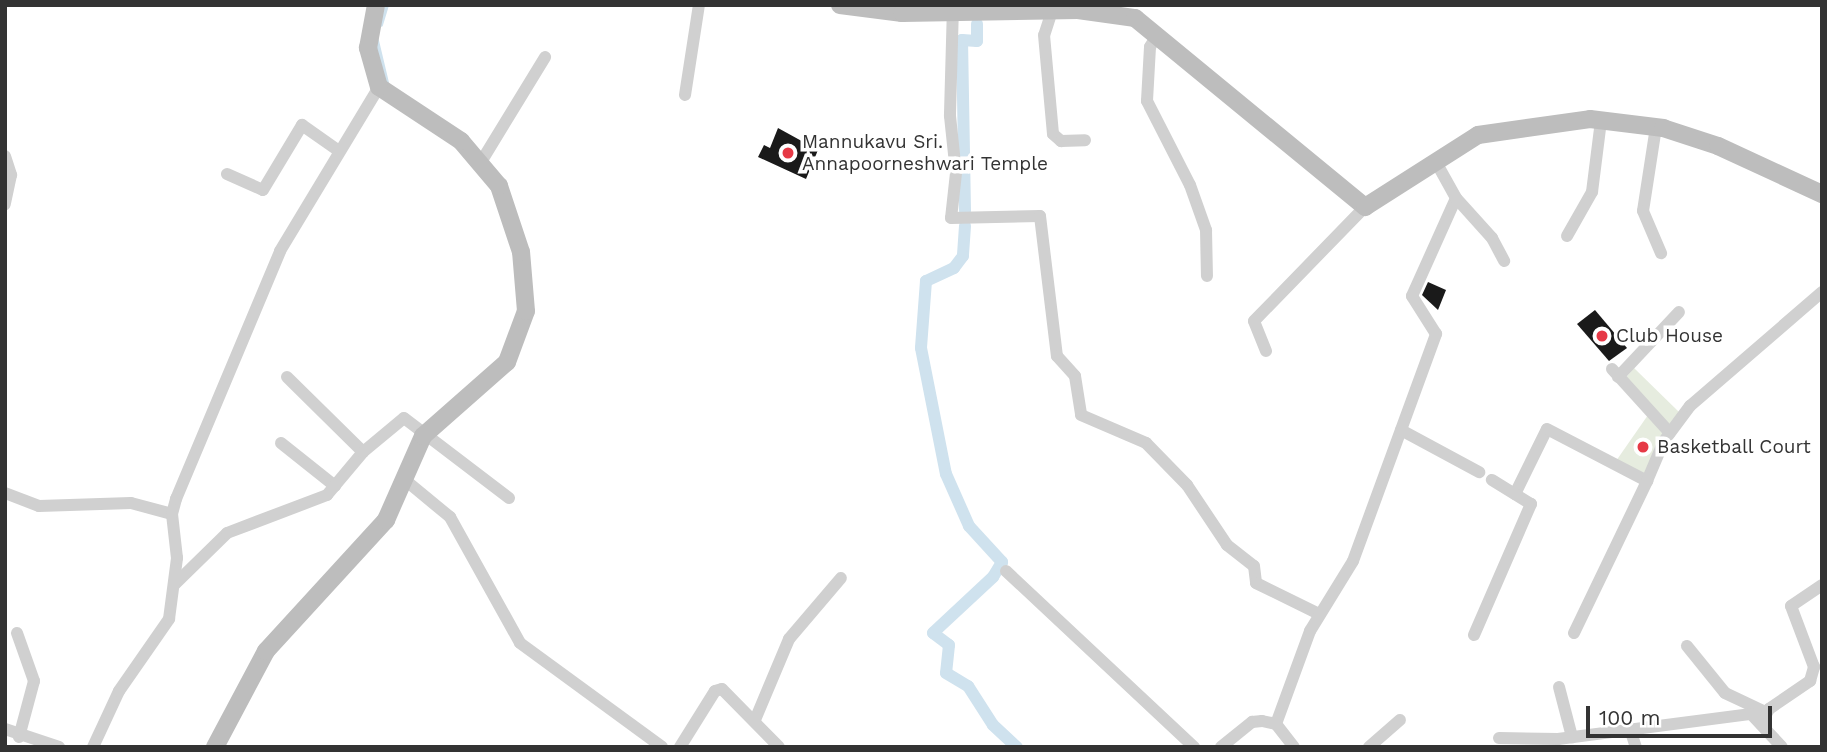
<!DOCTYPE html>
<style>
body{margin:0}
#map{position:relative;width:1827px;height:752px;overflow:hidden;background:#fff;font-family:"Work Sans",sans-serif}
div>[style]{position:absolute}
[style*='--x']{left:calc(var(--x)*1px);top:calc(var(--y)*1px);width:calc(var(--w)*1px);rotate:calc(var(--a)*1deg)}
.green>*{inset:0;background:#e6ecdf}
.stream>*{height:3.5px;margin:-1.75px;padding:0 1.75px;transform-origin:1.75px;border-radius:1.75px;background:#cfe2ee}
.canal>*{height:12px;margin:-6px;padding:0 6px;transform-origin:6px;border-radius:6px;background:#cfe2ee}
.building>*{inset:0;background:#1a1a1a}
.street>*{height:12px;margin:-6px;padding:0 6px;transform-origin:6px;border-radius:6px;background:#d0d0d0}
.secondary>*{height:18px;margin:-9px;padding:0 9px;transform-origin:9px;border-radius:9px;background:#bdbdbd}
.dots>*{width:19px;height:19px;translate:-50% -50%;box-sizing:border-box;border:4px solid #fff;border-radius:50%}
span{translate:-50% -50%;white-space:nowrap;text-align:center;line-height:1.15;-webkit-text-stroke:7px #fff;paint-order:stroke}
.poi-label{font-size:19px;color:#333}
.left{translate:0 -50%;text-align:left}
.frame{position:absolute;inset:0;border:7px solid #333;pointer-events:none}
.scale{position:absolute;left:1586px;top:706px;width:186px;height:32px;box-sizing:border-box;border:4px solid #333;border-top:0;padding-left:9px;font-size:21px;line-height:24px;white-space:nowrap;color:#333;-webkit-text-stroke:5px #fff;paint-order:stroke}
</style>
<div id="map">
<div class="green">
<div style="clip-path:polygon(1634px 368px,1679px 412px,1669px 426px,1623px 381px)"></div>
<div style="clip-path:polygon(1648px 415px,1666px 433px,1647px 481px,1616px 461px)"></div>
</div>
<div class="stream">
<div style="--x:381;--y:25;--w:21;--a:-73"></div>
<div style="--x:377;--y:39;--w:47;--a:76.6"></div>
</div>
<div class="canal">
<div style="--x:965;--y:211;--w:171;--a:-91"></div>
<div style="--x:962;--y:40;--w:15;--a:4"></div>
<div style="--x:977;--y:41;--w:17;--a:-90"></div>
<div style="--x:965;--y:226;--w:30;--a:94"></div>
<div style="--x:963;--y:256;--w:15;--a:127"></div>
<div style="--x:954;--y:268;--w:31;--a:155"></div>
<div style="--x:926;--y:281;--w:67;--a:94.3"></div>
<div style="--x:921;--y:348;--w:128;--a:78.8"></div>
<div style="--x:946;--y:474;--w:57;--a:66.1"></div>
<div style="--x:969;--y:526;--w:49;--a:47.5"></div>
<div style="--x:1002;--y:562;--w:17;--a:121"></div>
<div style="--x:993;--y:577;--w:82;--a:137"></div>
<div style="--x:933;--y:633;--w:20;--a:37"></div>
<div style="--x:949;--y:645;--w:28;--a:96"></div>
<div style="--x:946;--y:673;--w:26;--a:31"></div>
<div style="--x:968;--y:686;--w:46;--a:57.3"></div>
<div style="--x:993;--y:725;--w:33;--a:43"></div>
</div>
<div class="building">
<div style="clip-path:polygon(778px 128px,818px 150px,806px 179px,758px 157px,764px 145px,770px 148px)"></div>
<div style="clip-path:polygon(1428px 282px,1446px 290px,1438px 310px,1422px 295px)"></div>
<div style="clip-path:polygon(1595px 310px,1627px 348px,1609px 361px,1577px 324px)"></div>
</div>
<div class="street">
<div style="--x:953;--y:6;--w:110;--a:91.6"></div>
<div style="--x:950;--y:116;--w:57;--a:84"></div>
<div style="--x:956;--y:173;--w:45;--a:96.3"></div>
<div style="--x:951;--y:218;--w:89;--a:-1.3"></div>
<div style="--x:1040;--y:216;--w:141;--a:83.1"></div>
<div style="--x:1057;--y:356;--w:27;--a:48"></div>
<div style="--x:1075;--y:376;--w:39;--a:81"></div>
<div style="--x:1081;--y:415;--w:71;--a:23.3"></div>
<div style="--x:1146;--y:443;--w:59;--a:45.7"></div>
<div style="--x:1187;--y:485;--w:72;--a:56.3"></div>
<div style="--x:1227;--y:545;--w:34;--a:38"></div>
<div style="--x:1254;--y:566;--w:17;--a:83"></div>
<div style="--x:1256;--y:583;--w:70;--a:26.2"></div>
<div style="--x:1052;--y:11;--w:25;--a:108"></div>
<div style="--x:1044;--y:35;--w:99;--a:84.8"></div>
<div style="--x:1053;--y:134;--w:11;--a:41"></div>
<div style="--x:1061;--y:141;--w:24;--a:-2"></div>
<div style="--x:1157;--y:35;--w:14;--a:120"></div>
<div style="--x:1150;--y:47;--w:54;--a:93.2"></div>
<div style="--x:1147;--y:101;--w:94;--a:62.9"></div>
<div style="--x:1190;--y:185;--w:48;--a:70.4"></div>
<div style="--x:1206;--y:230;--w:46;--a:88.8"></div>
<div style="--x:685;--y:95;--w:91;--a:-81.2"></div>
<div style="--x:1656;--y:127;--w:85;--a:98.8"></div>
<div style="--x:1643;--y:211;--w:46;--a:66.8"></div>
<div style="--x:5;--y:156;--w:20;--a:72"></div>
<div style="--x:11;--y:175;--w:30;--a:102"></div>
<div style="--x:481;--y:162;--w:123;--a:-58.6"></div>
<div style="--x:227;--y:174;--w:39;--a:24"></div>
<div style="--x:263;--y:190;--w:76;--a:-59"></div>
<div style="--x:302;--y:125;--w:45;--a:35.1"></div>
<div style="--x:1456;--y:198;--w:54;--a:48"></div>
<div style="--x:1492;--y:238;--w:26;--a:62"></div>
<div style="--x:1567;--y:236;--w:51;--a:-60.4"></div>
<div style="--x:1592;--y:192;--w:72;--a:-82.8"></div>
<div style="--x:1266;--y:351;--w:32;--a:-112"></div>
<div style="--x:1254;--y:321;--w:159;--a:-45.8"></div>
<div style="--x:1612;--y:369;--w:86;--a:47.8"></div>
<div style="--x:287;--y:377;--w:107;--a:44.6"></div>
<div style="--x:1618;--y:377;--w:89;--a:-46.8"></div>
<div style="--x:1401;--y:430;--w:89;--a:28.3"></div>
<div style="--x:281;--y:443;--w:69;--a:38.5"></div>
<div style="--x:404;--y:479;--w:60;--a:39.6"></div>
<div style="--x:450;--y:517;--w:144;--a:60.9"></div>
<div style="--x:520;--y:643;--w:176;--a:36.2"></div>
<div style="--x:5;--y:493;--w:36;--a:21"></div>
<div style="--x:39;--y:506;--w:92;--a:-1.9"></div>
<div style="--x:131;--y:503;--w:42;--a:15"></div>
<div style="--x:1515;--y:494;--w:72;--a:-63.8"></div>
<div style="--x:1547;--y:429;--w:113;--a:27.5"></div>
<div style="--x:1647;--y:481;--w:43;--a:-67"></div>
<div style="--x:1664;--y:441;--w:44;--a:-53.4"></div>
<div style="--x:1690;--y:406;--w:174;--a:-40.8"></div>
<div style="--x:1006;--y:571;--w:258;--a:43.1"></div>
<div style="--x:175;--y:584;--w:73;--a:-44.4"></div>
<div style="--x:227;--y:533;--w:107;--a:-20.8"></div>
<div style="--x:327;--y:495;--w:56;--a:-50.1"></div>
<div style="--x:363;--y:452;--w:53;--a:-39.7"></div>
<div style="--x:404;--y:418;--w:132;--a:37.3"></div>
<div style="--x:17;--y:633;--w:51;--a:70.5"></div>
<div style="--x:34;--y:681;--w:58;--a:105"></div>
<div style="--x:1574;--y:633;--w:169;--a:-64.3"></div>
<div style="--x:1474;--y:635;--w:143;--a:-66.5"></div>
<div style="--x:1531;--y:504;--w:46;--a:-148.4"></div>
<div style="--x:1687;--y:646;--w:60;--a:51"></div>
<div style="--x:1725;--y:693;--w:42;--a:25.3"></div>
<div style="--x:1559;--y:687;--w:52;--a:75.4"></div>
<div style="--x:755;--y:720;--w:88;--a:-67.2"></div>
<div style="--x:789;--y:639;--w:80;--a:-49.6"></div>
<div style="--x:1276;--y:724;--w:99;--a:-69.9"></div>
<div style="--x:1310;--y:631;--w:82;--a:-58.4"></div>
<div style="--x:1353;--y:561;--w:242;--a:-69.9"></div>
<div style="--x:1436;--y:334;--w:45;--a:-122.3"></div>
<div style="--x:1412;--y:296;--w:107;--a:-65.8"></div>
<div style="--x:1456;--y:198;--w:41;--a:-119.1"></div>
<div style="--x:1761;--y:724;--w:17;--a:-62"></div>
<div style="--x:1769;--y:709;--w:50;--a:-34.3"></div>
<div style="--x:1810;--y:681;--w:15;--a:-74"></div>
<div style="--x:1814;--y:667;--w:65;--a:-110.7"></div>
<div style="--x:1791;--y:606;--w:37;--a:-34"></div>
<div style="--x:5;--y:729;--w:57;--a:18.4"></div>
<div style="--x:1630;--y:729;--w:19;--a:72"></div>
<div style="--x:1499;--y:738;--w:59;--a:1"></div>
<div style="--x:1558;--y:739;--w:195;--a:-7.4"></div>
<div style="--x:1751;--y:714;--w:45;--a:46.8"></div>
<div style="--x:93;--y:747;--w:62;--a:-65.1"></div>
<div style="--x:119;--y:691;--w:88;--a:-55.2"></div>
<div style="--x:169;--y:619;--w:62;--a:-82.5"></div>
<div style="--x:177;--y:558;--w:44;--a:-96.5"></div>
<div style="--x:172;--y:514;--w:16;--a:-75"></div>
<div style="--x:176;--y:499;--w:269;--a:-67.2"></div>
<div style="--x:280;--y:251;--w:192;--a:-58.9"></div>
<div style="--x:680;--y:747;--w:66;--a:-58"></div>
<div style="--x:715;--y:691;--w:7;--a:-16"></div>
<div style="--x:722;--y:689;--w:81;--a:45.5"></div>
<div style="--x:1221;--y:747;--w:40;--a:-39"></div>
<div style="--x:1252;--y:722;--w:10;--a:-6"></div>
<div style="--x:1262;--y:721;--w:14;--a:12"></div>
<div style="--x:1276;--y:724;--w:29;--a:52"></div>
<div style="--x:1369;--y:747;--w:41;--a:-41.1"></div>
</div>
<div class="secondary">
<div style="--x:840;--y:5;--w:63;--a:7.4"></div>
<div style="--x:902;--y:13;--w:176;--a:-1"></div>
<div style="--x:1078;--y:10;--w:58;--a:8"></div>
<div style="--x:1135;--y:18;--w:298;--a:39.4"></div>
<div style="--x:1365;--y:207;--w:134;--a:-32.5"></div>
<div style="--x:1478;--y:135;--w:113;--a:-8.1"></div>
<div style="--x:1590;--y:119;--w:74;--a:7"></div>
<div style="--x:1663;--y:128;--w:58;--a:18.1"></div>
<div style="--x:1718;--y:146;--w:115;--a:24.8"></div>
<div style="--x:215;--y:747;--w:109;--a:-62"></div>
<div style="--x:266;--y:651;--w:178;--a:-47.5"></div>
<div style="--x:386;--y:520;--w:92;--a:-66.2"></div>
<div style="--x:423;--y:436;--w:112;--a:-41.4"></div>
<div style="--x:507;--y:362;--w:54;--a:-69.6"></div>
<div style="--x:526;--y:311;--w:59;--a:-94.8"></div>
<div style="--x:521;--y:252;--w:70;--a:-108.4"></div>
<div style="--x:499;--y:186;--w:59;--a:-130.2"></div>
<div style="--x:461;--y:141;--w:98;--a:-146.6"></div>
<div style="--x:379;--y:87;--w:41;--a:-105.8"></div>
<div style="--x:368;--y:48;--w:44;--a:-79.5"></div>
</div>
<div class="dots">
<div style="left:788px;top:153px;background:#e63946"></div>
<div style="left:1602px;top:336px;background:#e63946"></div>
<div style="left:1643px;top:447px;background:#e63946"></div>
</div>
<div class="poi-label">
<span class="left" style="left:802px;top:153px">Mannukavu Sri.<br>Annapoorneshwari Temple</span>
<span class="left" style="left:1616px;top:336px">Club House</span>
<span class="left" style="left:1657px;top:447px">Basketball Court</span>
</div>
<div class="frame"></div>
<div class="scale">100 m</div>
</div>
